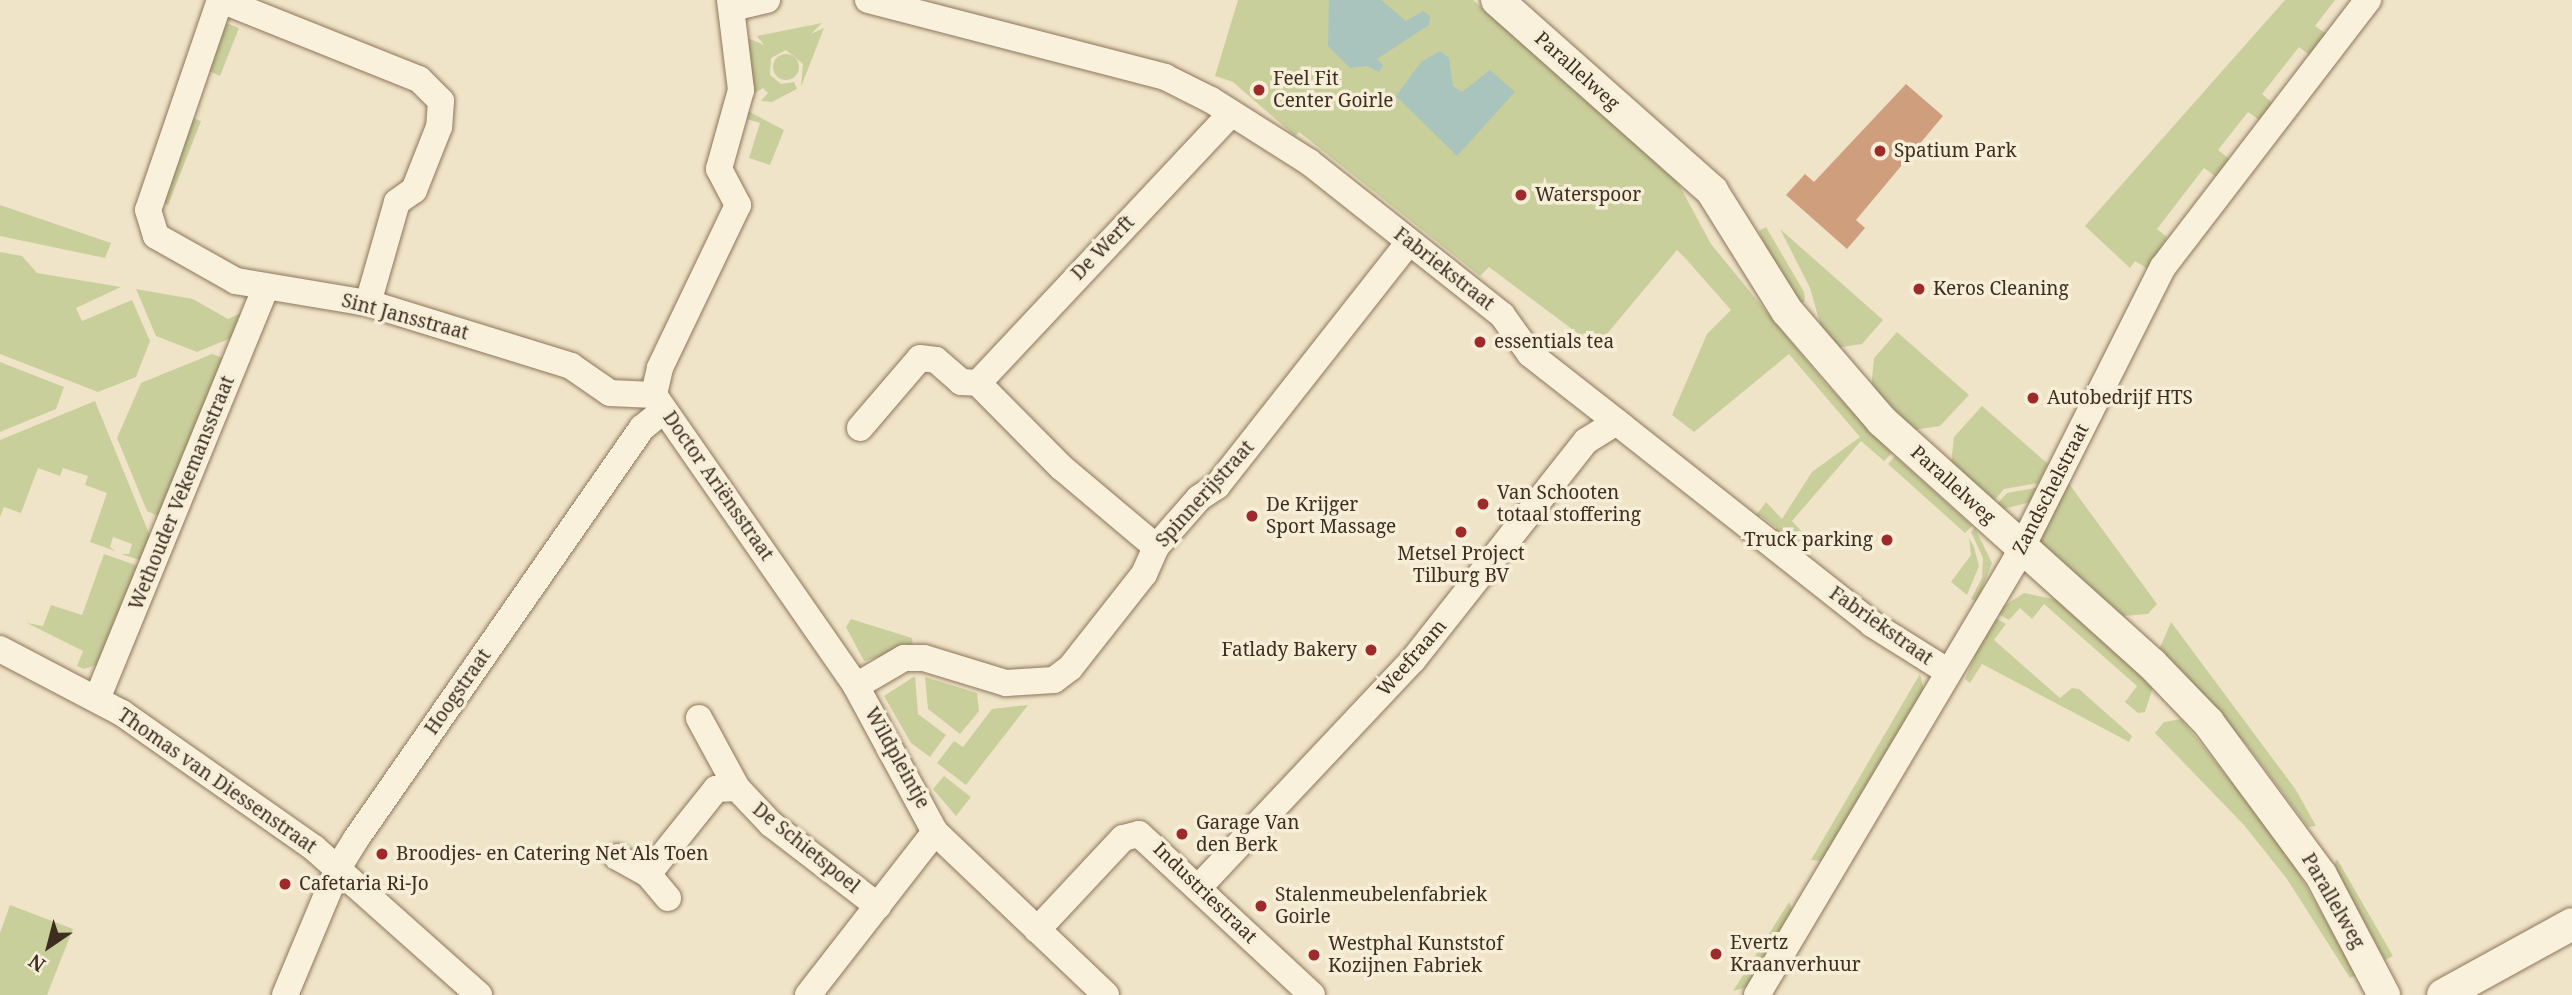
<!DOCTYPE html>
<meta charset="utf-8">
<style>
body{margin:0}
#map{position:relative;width:2572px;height:995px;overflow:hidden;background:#f0e4c8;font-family:"Noto Serif",serif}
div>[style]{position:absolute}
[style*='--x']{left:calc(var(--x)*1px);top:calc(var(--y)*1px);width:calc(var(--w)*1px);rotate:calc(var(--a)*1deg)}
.green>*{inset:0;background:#c9cf9b}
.round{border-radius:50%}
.water>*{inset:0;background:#a9c4bc}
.building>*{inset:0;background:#cf9f7d}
.roads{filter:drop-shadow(0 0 2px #8d765c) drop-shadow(0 0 2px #8d765c)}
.minor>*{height:26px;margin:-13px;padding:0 13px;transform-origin:13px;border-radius:13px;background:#faf1dc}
.tertiary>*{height:32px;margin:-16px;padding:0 16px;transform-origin:16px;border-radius:16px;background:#faf1dc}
.dots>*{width:19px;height:19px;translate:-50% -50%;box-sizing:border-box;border:4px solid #f7eed8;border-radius:50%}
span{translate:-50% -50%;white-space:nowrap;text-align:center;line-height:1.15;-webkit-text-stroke:7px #f7eed8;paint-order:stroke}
.street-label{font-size:19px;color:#3d2e20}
.poi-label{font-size:19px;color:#3d2e20}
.left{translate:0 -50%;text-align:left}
.right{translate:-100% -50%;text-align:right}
.north{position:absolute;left:14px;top:911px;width:70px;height:70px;-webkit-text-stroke:5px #f7eed8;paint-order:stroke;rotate:215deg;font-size:19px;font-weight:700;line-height:28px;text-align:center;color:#3d2e20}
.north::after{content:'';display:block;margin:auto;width:24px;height:32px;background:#3d2e20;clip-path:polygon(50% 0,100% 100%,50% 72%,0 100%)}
</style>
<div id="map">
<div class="green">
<div style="clip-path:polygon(1238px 0,1473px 0,1677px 181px,1711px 244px,1824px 382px,1892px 453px,1884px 461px,1861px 441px,1792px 521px,1807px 537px,1795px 545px,1773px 534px,1777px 528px,1761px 516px,1754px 518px,1766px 502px,1782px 519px,1812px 472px,1860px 437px,1789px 354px,1694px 432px,1672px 415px,1707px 334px,1731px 310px,1686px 259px,1677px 250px,1596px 347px,1489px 267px,1480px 276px,1299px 132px,1295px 136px,1233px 82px,1215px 76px)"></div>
<div style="clip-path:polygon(2285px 0,2335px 0,2315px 26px,2328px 35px,2312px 57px,2299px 47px,2262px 94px,2275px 105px,2262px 122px,2248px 112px,2218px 150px,2232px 161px,2219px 179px,2204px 168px,2157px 229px,2167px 237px,2148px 269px,2135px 261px,2130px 268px,2085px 226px)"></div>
<div style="clip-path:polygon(219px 20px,239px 28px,220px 76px,209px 71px)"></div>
<div style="clip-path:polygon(822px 23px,811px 34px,824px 28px,801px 87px,803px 64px,786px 50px,771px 58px,770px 75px,781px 84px,794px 82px,797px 89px,772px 102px,761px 101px,768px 93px,763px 88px,749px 97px,748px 38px,764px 45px,757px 36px)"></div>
<div class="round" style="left:773px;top:54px;width:26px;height:26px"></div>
<div style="clip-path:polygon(746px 110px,784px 130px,770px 165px,749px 158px,760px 123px,743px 118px)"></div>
<div style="clip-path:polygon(193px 118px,201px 121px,168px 205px,158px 201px,167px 194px)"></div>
<div style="clip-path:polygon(0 205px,111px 243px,105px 258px,0 236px)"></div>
<div style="clip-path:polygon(1766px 227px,1804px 292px,1805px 301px,1799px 305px,1766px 247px,1759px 231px)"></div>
<div style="clip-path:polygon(1780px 229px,1883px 320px,1862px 344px,1836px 348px,1822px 330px,1810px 288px)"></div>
<div style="clip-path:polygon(0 252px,22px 256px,37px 273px,121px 287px,76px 308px,82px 321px,132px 300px,150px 341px,136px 377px,98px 392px,0 354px)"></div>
<div style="clip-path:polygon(136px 289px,193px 299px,228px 319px,241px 313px,231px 338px,197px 352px,156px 336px)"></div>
<div style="clip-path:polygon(1897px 332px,1969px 395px,1940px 426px,1913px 430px,1871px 388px,1874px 358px)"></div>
<div style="clip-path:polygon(212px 354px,223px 358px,182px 459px,184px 467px,176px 471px,158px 516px,147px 511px,117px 438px,141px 383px)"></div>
<div style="clip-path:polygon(0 362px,64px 387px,56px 409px,0 432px)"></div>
<div style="clip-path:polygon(95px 401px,150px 536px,140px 560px,121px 554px,129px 554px,132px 544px,113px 537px,110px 547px,115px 551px,90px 542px,107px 493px,85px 485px,88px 476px,63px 468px,60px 476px,38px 468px,21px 513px,4px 507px,0 517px,0 440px)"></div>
<div style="clip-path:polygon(1982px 406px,2048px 464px,2038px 483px,2004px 489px,1994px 501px,1951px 464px,1954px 437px)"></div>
<div style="clip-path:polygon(1895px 456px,1972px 526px,1965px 533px,1888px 464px)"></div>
<div style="clip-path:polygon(2067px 481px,2157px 604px,2148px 614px,2123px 616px,2039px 541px)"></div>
<div style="clip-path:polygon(2041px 487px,2035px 501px,2003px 509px,1997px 504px,2007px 493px)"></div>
<div style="clip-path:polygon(1975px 528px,1992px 563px,1977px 602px,1971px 599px,1982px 578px,1983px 558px,1971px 532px)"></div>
<div style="clip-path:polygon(1969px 538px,1974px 547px,1979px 566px,1967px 595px,1951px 582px,1971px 555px)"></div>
<div style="clip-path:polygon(104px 554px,138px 566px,97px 665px,84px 669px,77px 666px,83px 651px,27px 623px,43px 626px,51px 605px,82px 615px)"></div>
<div style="clip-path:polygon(2024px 593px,2058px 600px,2153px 687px,2145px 712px,2138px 713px,2125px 702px,2137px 686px,2044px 604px,2032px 619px,2020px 608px,2009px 620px,1995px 612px)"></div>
<div style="clip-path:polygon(1992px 616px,2006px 624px,1994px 640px,2060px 698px,2072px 688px,2079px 689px,2132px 736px,2129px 742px,1982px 664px,1970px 683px,1965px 679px)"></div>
<div style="clip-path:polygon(851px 619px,912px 638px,913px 647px,864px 661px,846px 627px)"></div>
<div style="clip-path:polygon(2171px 622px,2296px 790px,2316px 826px,2308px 827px,2248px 746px,2159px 650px)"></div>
<div style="clip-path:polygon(1920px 674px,1924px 690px,1822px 861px,1811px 860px)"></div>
<div style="clip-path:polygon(915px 676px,918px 714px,946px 735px,930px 757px,911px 743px,884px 696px)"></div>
<div style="clip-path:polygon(925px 677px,977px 693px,979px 711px,960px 734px,928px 709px)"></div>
<div style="clip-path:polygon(1028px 705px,966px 785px,937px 763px,954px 741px,963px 747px,992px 709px)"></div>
<div style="clip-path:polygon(2181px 719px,2284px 848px,2357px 975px,2350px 978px,2287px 879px,2244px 825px,2155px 733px,2164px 722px)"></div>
<div style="clip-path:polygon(944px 776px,971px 797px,956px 816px,933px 789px)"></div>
<div style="clip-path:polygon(2337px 859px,2393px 956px,2385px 960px,2333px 867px)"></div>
<div style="clip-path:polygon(1789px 902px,1793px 911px,1751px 986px,1733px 991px)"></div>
<div style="clip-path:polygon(10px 905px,73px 929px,47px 995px,0 995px,0 933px)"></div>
</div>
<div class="water">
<div style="clip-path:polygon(1329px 0,1381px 0,1406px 21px,1423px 11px,1430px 16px,1429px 25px,1377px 59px,1383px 65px,1379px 72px,1367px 66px,1350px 68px,1328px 46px)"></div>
<div style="clip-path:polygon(1440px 51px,1449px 58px,1453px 86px,1462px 92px,1490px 70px,1515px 92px,1457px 156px,1396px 96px,1421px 62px)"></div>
</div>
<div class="building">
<div style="clip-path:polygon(1906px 84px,1943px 116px,1856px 220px,1865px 228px,1847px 249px,1786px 195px,1805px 174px,1814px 182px)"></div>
</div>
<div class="roads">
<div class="minor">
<div style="--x:220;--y:0;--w:222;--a:108.9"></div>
<div style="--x:148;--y:210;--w:27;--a:73"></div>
<div style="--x:156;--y:236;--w:92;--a:29.4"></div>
<div style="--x:236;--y:281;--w:134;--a:9.5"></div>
<div style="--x:368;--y:303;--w:213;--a:17.2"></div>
<div style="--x:571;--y:366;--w:47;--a:34.7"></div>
<div style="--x:610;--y:393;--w:44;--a:2.6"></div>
<div style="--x:221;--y:0;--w:213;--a:21.8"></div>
<div style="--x:419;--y:79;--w:31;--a:45"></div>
<div style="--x:441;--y:101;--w:26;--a:94"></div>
<div style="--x:439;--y:127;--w:68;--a:111.6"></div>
<div style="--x:414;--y:190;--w:21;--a:145"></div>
<div style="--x:397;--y:202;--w:105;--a:106"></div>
<div style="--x:730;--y:0;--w:91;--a:83"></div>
<div style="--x:741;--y:90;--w:82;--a:105.6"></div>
<div style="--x:719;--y:169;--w:41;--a:62.2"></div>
<div style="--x:738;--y:205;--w:181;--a:115.6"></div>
<div style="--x:660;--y:368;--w:28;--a:103"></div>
<div style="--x:654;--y:395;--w:354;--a:55.2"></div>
<div style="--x:856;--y:686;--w:166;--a:61.6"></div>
<div style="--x:935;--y:832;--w:236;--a:43.6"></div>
<div style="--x:868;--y:0;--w:307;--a:14.5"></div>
<div style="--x:1165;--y:77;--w:51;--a:26.6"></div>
<div style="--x:1211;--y:100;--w:116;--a:32.3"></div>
<div style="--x:1309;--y:162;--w:246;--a:38.4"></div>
<div style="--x:1502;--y:315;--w:48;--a:54.3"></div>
<div style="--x:1530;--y:354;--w:118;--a:38.1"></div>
<div style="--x:1623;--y:427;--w:318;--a:38.3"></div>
<div style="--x:1872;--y:624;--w:89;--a:32.1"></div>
<div style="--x:732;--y:8;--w:36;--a:-13"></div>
<div style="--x:860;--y:428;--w:92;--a:-49.4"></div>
<div style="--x:920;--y:358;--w:16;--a:7"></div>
<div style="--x:936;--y:360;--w:33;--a:41"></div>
<div style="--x:961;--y:382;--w:17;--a:3"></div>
<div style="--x:1156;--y:547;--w:124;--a:-139.9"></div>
<div style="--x:1061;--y:467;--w:118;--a:-134.7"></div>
<div style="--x:978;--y:383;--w:369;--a:-46.8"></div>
<div style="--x:0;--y:649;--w:138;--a:27.7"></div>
<div style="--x:122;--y:713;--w:235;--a:35.1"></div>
<div style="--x:314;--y:848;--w:221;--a:41.7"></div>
<div style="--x:856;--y:686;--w:56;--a:-30.3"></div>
<div style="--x:904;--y:658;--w:20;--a:0"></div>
<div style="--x:924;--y:658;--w:86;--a:17"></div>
<div style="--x:1006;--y:683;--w:48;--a:-3.6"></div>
<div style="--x:1054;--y:680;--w:20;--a:-37"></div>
<div style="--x:1070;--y:668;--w:120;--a:-51.8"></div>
<div style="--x:1144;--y:574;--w:30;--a:-66"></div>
<div style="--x:1156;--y:547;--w:65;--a:-48.7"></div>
<div style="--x:1199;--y:498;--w:22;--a:-34"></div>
<div style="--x:1217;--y:486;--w:310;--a:-51.8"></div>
<div style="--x:97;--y:699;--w:445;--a:-67.7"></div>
<div style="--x:699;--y:718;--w:80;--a:61.5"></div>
<div style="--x:737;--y:788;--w:50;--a:46.6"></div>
<div style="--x:771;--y:824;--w:135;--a:37.5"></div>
<div style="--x:617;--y:857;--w:35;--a:29"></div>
<div style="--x:1199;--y:887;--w:312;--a:-46.7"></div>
<div style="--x:1413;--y:660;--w:279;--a:-51.7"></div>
<div style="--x:1586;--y:441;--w:36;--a:-32"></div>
<div style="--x:668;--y:898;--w:31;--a:-130"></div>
<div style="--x:648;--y:874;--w:109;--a:-51.3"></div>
<div style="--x:716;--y:789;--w:21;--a:-3"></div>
<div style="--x:1037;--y:930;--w:126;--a:-46.9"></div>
<div style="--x:1123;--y:838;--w:16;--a:-14"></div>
<div style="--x:1139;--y:834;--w:236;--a:42.9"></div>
<div style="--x:285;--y:995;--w:138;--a:-67.3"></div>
<div style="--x:338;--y:868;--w:34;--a:-58"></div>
<div style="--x:356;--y:839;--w:501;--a:-55.17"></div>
<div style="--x:642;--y:428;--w:28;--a:-39"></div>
<div style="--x:808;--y:995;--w:207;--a:-52.1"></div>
<div style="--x:1757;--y:995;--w:503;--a:-59.25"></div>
<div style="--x:2014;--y:563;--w:331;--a:-63.3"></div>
<div style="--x:2163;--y:267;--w:337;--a:-52.5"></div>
</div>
<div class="tertiary">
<div style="--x:1497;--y:0;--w:288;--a:41.6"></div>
<div style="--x:1712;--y:191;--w:142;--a:58"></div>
<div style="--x:1787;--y:311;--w:145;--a:49.2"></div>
<div style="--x:1882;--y:421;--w:363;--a:42"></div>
<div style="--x:2152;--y:664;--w:81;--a:46"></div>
<div style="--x:2208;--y:722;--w:190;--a:53.6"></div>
<div style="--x:2321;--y:875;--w:136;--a:62.3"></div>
<div style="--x:2443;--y:995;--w:147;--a:-28.8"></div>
</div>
</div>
<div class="dots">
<div style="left:1259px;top:90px;background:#9e2a2b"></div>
<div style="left:1880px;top:151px;background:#9e2a2b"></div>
<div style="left:1521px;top:195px;background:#9e2a2b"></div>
<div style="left:1919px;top:289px;background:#9e2a2b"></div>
<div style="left:1480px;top:342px;background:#9e2a2b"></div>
<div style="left:2033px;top:398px;background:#9e2a2b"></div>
<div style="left:1483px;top:504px;background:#9e2a2b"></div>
<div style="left:1252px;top:516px;background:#9e2a2b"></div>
<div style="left:1461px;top:532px;background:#9e2a2b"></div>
<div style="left:1887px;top:540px;background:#9e2a2b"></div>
<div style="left:1371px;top:650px;background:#9e2a2b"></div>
<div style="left:1182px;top:834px;background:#9e2a2b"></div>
<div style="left:382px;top:854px;background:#9e2a2b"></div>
<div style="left:285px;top:884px;background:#9e2a2b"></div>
<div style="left:1261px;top:906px;background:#9e2a2b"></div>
<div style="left:1716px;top:954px;background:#9e2a2b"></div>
<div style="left:1314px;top:955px;background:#9e2a2b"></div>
</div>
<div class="street-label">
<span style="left:1577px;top:71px;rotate:42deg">Parallelweg</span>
<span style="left:1103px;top:248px;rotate:-46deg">De Werft</span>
<span style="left:1444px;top:269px;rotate:38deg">Fabriekstraat</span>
<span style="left:405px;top:317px;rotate:15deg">Sint Jansstraat</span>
<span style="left:1953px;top:485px;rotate:42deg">Parallelweg</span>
<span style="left:718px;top:486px;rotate:55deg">Doctor Ariënsstraat</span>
<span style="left:2051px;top:489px;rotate:-63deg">Zandschelstraat</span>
<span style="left:182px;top:493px;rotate:-68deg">Wethouder Vekemansstraat</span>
<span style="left:1205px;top:494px;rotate:-48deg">Spinnerijstraat</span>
<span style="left:1881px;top:626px;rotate:35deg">Fabriekstraat</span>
<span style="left:1412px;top:658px;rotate:-49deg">Weefraam</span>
<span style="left:458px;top:692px;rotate:-55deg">Hoogstraat</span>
<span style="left:897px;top:758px;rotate:61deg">Wildpleintje</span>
<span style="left:217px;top:781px;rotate:35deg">Thomas van Diessenstraat</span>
<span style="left:806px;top:848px;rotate:39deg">De Schietspoel</span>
<span style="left:1205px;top:893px;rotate:44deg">Industriestraat</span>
<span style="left:2333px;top:901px;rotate:60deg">Parallelweg</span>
</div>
<div class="poi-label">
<span class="left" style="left:1273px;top:90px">Feel Fit<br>Center Goirle</span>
<span class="left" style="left:1894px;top:151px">Spatium Park</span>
<span class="left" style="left:1535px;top:195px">Waterspoor</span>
<span class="left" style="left:1933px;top:289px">Keros Cleaning</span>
<span class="left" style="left:1494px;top:342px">essentials tea</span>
<span class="left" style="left:2047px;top:398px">Autobedrijf HTS</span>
<span class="left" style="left:1497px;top:504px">Van Schooten<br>totaal stoffering</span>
<span class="left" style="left:1266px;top:516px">De Krijger<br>Sport Massage</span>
<span class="right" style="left:1873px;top:540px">Truck parking</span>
<span style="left:1461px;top:565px">Metsel Project<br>Tilburg BV</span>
<span class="right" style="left:1357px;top:650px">Fatlady Bakery</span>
<span class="left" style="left:1196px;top:834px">Garage Van<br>den Berk</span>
<span class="left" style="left:396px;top:854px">Broodjes- en Catering Net Als Toen</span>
<span class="left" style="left:299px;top:884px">Cafetaria Ri-Jo</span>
<span class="left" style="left:1275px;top:906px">Stalenmeubelenfabriek<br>Goirle</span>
<span class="left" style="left:1730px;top:954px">Evertz<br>Kraanverhuur</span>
<span class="left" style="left:1328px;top:955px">Westphal Kunststof<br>Kozijnen Fabriek</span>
</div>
<div class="north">N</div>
</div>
